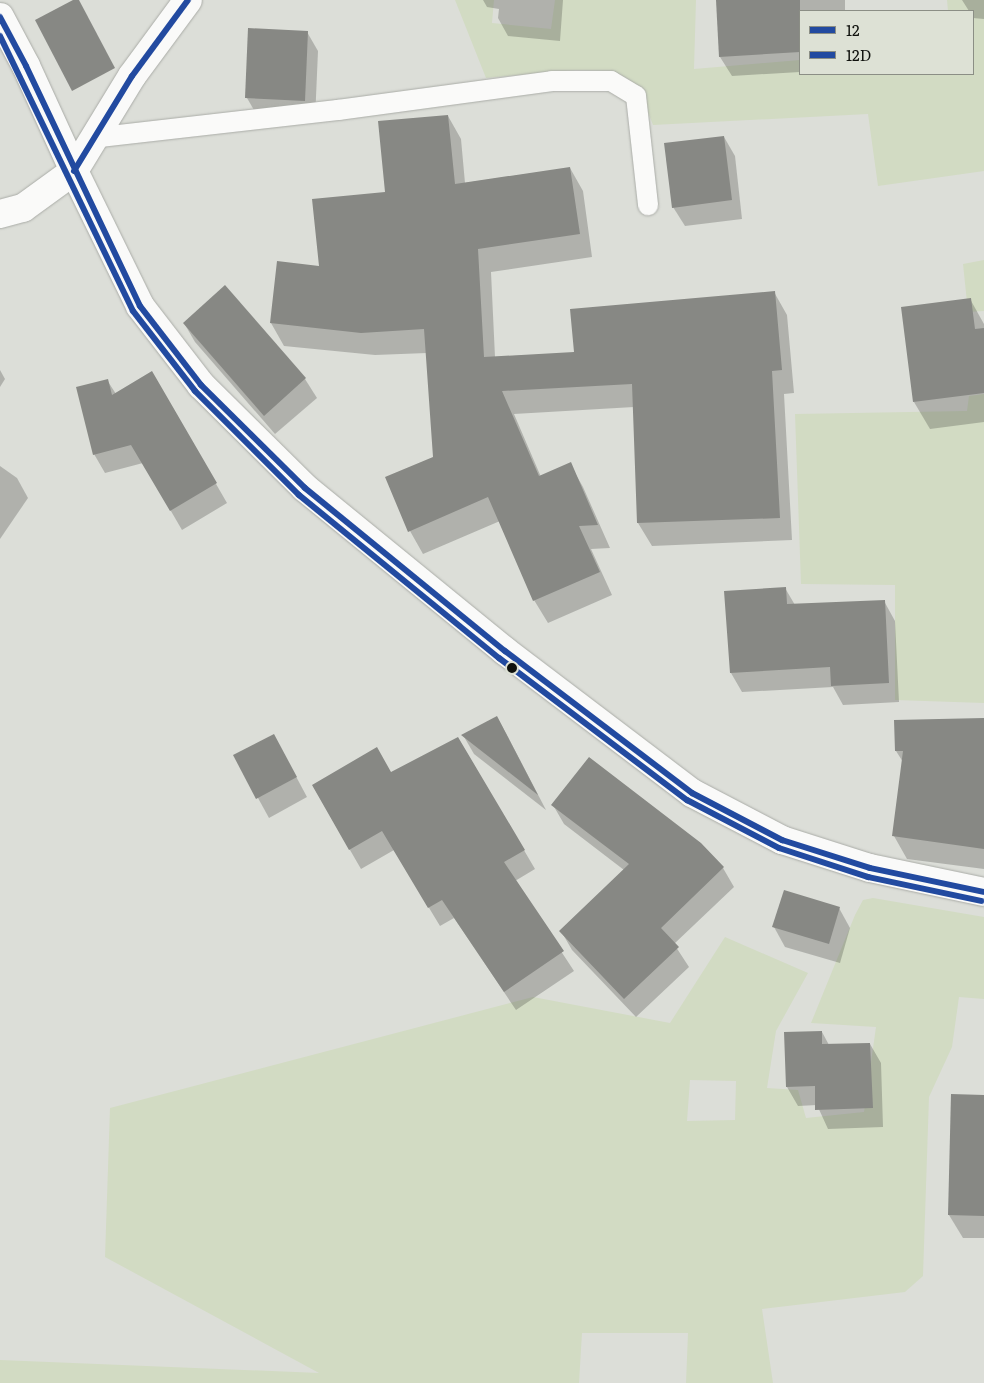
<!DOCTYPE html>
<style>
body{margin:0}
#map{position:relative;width:984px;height:1383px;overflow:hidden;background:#dcded8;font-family:Literata,serif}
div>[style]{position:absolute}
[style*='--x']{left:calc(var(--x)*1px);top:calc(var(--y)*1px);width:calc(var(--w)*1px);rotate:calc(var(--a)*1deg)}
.green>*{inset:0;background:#d2dbc3}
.shadow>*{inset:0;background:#0003}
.building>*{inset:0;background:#878884}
.roads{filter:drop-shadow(0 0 1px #aaaca7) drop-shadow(0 0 1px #aaaca7)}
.service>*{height:20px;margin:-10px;padding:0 10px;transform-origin:10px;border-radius:10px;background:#fafaf9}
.minor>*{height:28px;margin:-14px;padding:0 14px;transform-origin:14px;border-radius:14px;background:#fafaf9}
.secondary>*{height:28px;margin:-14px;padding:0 14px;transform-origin:14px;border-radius:14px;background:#fafaf9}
.bus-1>*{height:6px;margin:-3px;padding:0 3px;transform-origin:3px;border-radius:3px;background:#224aa0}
.bus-2>*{height:6px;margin:-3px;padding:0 3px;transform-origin:3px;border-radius:3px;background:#224aa0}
.dots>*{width:14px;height:14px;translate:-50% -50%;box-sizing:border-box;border:2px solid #dde1d5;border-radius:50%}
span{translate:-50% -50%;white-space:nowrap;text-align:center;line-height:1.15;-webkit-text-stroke:5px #dde1d5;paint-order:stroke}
.legend{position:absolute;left:799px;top:10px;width:175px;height:65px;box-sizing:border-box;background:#dde1d5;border:1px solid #8b8e85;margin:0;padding:6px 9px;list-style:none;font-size:15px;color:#0f110d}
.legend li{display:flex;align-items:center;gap:10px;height:25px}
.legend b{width:25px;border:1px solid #8b8e85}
</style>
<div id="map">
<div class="green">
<div style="clip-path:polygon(455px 0,494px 0,492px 23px,551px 29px,555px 0,696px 0,694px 69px,800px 60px,800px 74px,973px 74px,973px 11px,948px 11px,947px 0,984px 0,984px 171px,878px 186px,868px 114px,653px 125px,640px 92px,628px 79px,612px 71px,576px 70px,486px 78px)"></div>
<div style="clip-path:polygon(984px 260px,984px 311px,968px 312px,963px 264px)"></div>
<div style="clip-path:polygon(984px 394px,984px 703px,895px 700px,895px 585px,801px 584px,795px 414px,967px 411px,969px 396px)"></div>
<div style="clip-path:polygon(evenodd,873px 898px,984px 917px,984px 999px,959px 997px,952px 1047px,929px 1097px,923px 1276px,905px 1292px,762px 1309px,773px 1383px,686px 1383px,688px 1333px,582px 1333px,579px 1383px,0 1383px,0 1360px,319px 1373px,105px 1257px,110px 1108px,533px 997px,670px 1023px,725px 937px,808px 973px,776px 1031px,767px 1088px,798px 1090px,806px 1118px,864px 1112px,876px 1027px,811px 1023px,855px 915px,863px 900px,873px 898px,690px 1080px,736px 1081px,735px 1120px,687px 1121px,690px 1080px)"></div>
</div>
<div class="shadow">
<div style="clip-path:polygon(483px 0,563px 0,560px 41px,508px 36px,498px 18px,499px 9px,487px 7px)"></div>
<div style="clip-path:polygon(717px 0,845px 0,845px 11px,800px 11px,800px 72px,732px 76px,720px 57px)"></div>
<div style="clip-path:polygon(962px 0,984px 0,984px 19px,973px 18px,973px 11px,969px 11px)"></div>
<div style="clip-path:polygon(307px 32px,318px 51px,315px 120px,258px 117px,247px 98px)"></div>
<div style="clip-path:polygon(448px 116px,461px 139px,465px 183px,570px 168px,583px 191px,592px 257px,491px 272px,495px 357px,575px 353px,774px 292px,787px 315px,794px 393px,784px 394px,792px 540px,652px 546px,638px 523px,634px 407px,514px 414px,541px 477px,570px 464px,583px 487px,610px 548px,591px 549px,612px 595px,548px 623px,534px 600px,500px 521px,423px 554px,410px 531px,434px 457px,427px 353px,375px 355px,284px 346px,271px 323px,386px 193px)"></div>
<div style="clip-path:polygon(724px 137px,735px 156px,742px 219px,685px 226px,673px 207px)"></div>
<div style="clip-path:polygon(225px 287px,305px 379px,317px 398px,275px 434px,195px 342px,184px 323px)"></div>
<div style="clip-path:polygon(970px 299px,984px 324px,984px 422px,930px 429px,914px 402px)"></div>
<div style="clip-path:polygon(0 370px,5px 379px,0 387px)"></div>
<div style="clip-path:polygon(152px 373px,227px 503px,182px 530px,143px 463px,105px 473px,94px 454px,107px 380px,116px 394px)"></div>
<div style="clip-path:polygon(0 466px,17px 478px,28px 498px,0 539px)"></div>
<div style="clip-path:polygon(785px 588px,795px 605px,884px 601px,895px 621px,899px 702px,843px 705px,833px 687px,742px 692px,731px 673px,725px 592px)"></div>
<div style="clip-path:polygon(497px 717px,508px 737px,546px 810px,474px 754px,463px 735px)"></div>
<div style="clip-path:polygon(984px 719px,984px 869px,907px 859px,894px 836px,903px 762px,896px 751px)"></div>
<div style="clip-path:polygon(458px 738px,535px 869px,515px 881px,574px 971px,516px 1010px,454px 918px,440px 926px,394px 850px,361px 869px,313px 786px,391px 774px)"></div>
<div style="clip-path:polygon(284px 754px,307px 797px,269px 818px,235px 756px)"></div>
<div style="clip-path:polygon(553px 805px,723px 868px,734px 887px,674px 944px,689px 967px,636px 1017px,572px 950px,561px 931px,624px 870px,564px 824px)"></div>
<div style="clip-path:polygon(839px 908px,850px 928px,840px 963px,785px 947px,774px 927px)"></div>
<div style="clip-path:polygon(822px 1032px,829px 1045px,870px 1044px,881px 1063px,883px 1127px,828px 1129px,817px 1105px,798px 1106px,787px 1087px)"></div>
<div style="clip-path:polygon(984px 1096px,984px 1238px,963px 1238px,949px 1215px)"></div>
</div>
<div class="building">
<div style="clip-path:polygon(73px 0,79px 0,115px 68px,72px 91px,35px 20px)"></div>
<div style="clip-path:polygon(716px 0,800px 0,800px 52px,719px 57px)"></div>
<div style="clip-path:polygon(248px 28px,308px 31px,305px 101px,245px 98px)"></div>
<div style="clip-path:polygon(448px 115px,455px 184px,570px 167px,580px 234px,478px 249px,484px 357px,574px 352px,570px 309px,775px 291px,782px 370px,772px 371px,780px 518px,637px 523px,632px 384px,502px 391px,539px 476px,571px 462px,598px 525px,579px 526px,600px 572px,533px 601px,488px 497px,408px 532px,385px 477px,433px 457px,424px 329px,361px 333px,270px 323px,277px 261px,319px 266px,312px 199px,385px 192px,378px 121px)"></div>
<div style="clip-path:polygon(724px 136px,732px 200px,672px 208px,664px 143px)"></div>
<div style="clip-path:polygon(225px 285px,306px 378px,264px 416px,183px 323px)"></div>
<div style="clip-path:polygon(971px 298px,975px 329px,984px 328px,984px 393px,913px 402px,901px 307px)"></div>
<div style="clip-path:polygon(152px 371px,217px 483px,170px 511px,131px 445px,93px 455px,76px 387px,108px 379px,112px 395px)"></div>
<div style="clip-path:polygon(786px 587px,787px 604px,885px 600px,889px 683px,831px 686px,830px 667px,730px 673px,724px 591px)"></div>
<div style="clip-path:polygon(497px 716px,538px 795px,461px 735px)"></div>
<div style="clip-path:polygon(984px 718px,984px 849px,892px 836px,903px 751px,895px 751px,894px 720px)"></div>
<div style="clip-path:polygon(274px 734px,297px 777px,256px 799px,233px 755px)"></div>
<div style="clip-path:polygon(458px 737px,525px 850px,504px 862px,564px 951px,504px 992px,442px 900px,428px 908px,382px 831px,349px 850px,312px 785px,377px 747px,391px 772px)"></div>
<div style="clip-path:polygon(589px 757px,701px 843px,724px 867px,661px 928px,679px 947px,624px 999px,559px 931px,629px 864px,551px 805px)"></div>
<div style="clip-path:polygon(784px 890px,840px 907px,829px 944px,772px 927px)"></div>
<div style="clip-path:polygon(822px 1031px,822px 1044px,870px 1043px,873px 1108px,815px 1110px,815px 1086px,786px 1087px,784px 1032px)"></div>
<div style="clip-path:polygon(951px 1094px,984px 1095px,984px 1216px,948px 1215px)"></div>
</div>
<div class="roads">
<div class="service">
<div style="--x:92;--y:138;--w:248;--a:-6.5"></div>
<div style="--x:338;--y:110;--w:216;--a:-7.7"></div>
<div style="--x:552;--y:81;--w:59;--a:0"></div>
<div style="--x:611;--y:81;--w:29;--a:31"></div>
<div style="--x:636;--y:96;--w:110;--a:83.7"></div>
</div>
<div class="minor">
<div style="--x:0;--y:214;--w:24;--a:-15"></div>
<div style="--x:23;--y:208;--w:63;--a:-36"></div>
<div style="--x:74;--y:171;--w:111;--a:-58.6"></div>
<div style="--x:132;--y:76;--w:94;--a:-53.6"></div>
</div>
<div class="secondary">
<div style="--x:0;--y:17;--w:55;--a:62"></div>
<div style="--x:26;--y:66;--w:115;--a:65.4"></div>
<div style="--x:74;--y:171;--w:150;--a:63.9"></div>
<div style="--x:140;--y:306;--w:100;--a:52.3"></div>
<div style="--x:201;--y:385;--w:146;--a:44.7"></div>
<div style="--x:305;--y:488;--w:258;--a:39.2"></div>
<div style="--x:505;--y:651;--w:235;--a:37.2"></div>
<div style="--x:692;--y:793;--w:102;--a:27.6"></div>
<div style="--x:782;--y:840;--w:92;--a:17.7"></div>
<div style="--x:870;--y:868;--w:116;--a:11.9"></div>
</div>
</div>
<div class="bus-1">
<div style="--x:0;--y:17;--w:55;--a:62"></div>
<div style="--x:26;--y:66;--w:266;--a:64.6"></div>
<div style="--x:140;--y:306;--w:100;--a:52.3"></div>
<div style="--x:201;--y:385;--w:146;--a:44.7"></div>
<div style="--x:305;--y:488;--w:258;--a:39.2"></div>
<div style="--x:505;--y:651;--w:235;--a:37.2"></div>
<div style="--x:692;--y:793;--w:102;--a:27.6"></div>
<div style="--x:782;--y:840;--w:92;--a:17.7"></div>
<div style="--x:870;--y:868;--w:116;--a:11.9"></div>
<div style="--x:74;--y:171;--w:111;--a:-58.6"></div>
<div style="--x:132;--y:76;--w:94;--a:-53.6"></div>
</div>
<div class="bus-2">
<div style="--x:0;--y:36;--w:305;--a:64.2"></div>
<div style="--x:133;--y:311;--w:101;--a:52.2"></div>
<div style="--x:195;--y:391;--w:147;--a:45"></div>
<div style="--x:299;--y:495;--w:258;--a:39.2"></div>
<div style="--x:499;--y:658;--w:236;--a:37.1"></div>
<div style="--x:687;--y:800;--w:104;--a:27.6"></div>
<div style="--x:779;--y:848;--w:94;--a:18"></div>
<div style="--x:868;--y:877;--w:116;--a:11.9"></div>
</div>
<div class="dots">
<div style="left:512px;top:668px;background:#0f110d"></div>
</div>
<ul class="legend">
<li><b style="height:6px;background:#224aa0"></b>12</li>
<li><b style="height:6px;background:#224aa0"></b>12D</li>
</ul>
</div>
